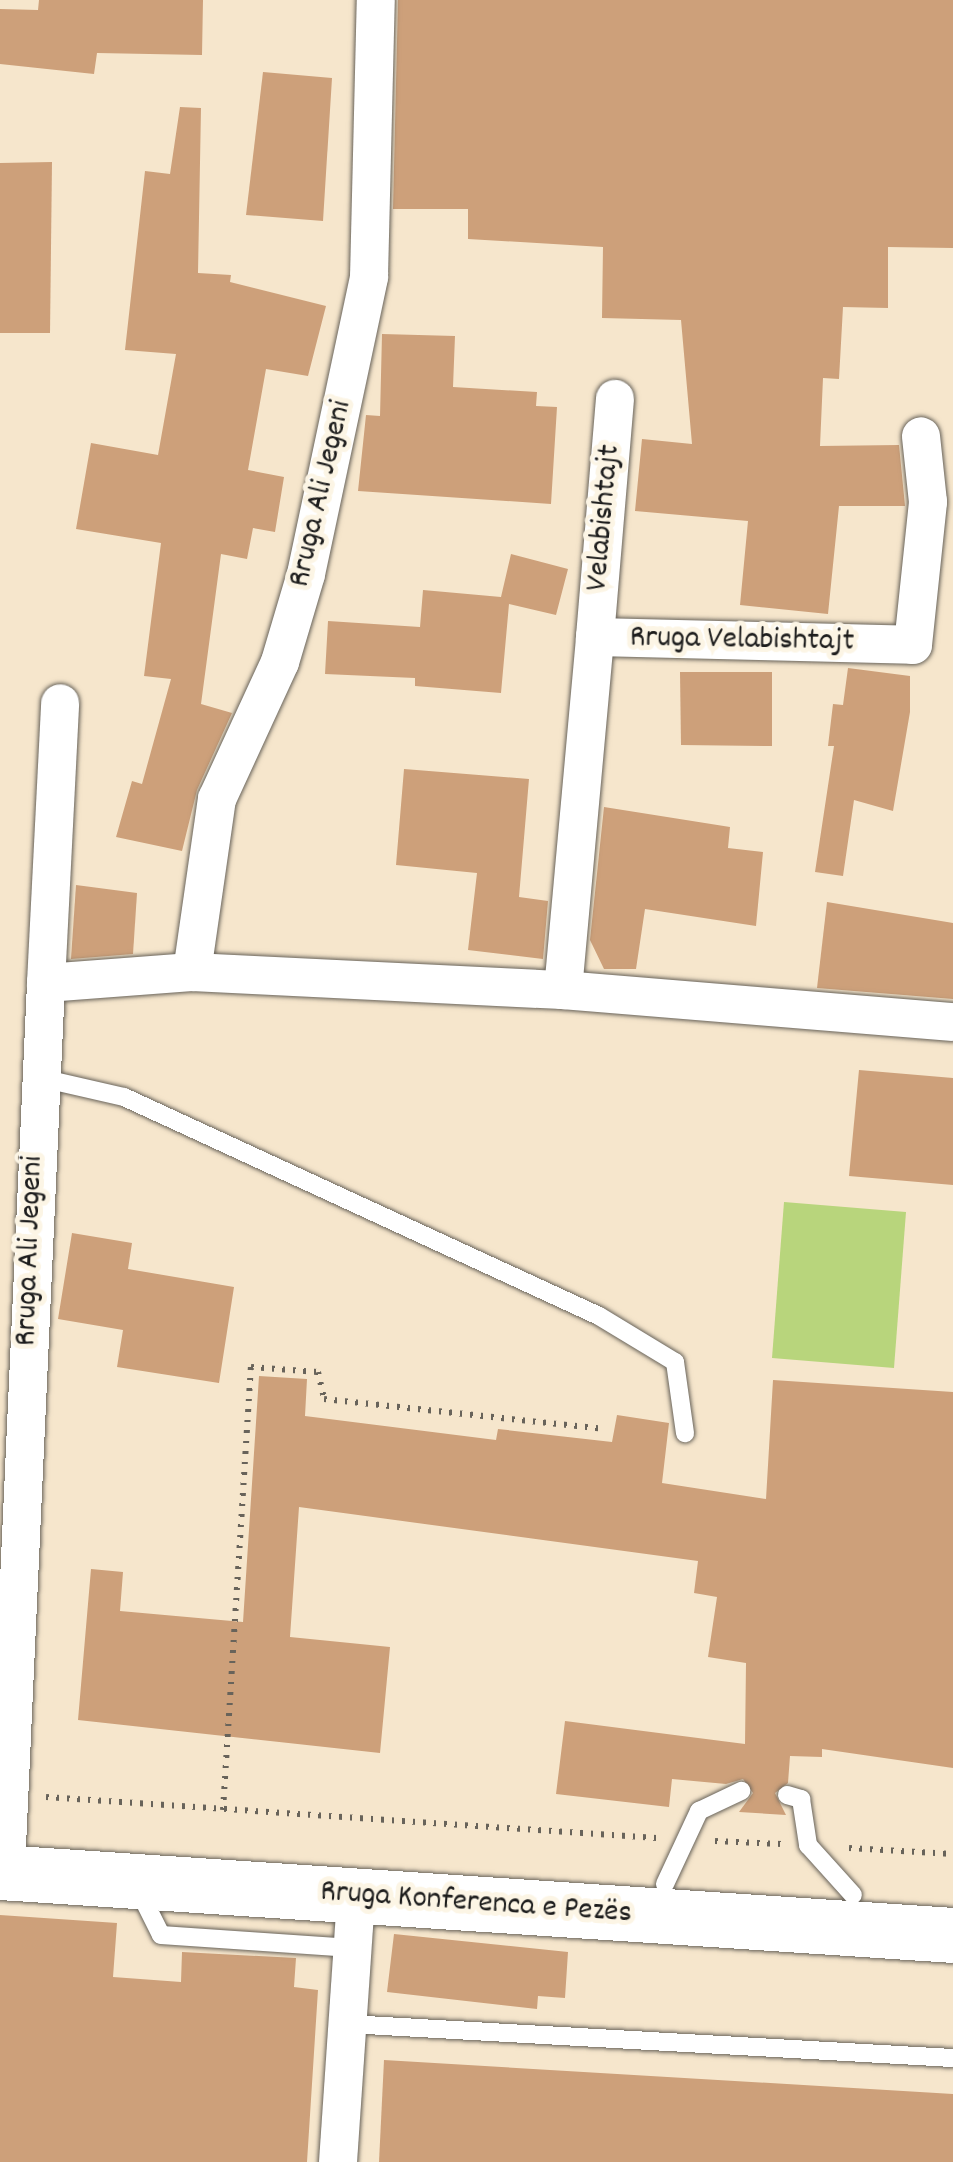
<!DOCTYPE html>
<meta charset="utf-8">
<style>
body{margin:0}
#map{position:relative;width:953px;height:2162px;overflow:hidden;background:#f6e6cc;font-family:Dekko,sans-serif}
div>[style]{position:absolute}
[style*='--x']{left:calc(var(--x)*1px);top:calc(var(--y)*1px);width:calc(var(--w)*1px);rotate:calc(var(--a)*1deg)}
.green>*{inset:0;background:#b8d57c}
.building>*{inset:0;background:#cda07a}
.path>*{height:6px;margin-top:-3px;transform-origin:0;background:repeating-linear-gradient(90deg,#68635a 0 2.5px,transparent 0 10.5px)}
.roads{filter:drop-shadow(0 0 2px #68635a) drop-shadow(0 0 2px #68635a)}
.lane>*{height:18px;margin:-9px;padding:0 9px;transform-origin:9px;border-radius:9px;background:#fff}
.street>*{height:38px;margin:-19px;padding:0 19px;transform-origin:19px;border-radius:19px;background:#fff}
.primary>*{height:55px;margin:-27.5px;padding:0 27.5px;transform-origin:27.5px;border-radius:27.5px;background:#fff}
span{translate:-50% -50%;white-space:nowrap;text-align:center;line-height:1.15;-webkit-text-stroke:10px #fcf5e5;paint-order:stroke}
.street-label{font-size:32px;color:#1c1c1c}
</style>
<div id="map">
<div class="green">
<div style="clip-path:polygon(784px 1202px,906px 1212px,894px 1368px,772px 1358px)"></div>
</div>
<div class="building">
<div style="clip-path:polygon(39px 0,203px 0,202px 55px,97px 53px,94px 74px,0 64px,0 9px,38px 10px)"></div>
<div style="clip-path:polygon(398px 0,953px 0,953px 248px,888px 247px,888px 308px,843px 307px,839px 379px,823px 378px,820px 446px,899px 445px,905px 506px,839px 506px,828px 614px,740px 605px,748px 521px,635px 511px,642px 439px,692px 444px,681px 320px,602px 318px,603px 247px,468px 239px,468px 209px,393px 209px)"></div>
<div style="clip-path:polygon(263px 72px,332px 78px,323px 221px,246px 215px)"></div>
<div style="clip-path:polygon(180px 107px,201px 108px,198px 273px,231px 275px,230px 282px,326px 306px,308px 376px,266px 369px,248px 470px,284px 477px,275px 532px,253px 528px,247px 559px,221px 554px,201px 704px,232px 713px,197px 790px,182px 851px,116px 837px,132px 781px,142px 784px,171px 679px,144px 676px,161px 543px,76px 529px,91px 443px,158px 455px,176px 354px,125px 350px,145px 171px,170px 174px)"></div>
<div style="clip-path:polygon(52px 162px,50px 333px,0 333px,0 163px)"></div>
<div style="clip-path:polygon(382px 334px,455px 336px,453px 387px,537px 392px,536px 406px,557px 407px,551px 504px,358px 491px,366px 415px,380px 416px)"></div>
<div style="clip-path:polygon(511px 554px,568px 569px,556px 615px,509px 604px,501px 693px,415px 686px,415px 678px,325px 674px,328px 621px,420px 627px,423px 590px,501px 597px)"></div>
<div style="clip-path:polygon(848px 668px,910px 676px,910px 712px,893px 811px,854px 800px,843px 876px,815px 872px,834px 746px,828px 746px,833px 704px,843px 705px)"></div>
<div style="clip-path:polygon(680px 672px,772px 672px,772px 746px,681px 745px)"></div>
<div style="clip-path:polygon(404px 769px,529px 779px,519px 897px,548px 901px,543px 959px,468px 950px,477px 873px,396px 865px)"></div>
<div style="clip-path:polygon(604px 807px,730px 827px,728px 848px,763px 852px,756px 926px,645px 909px,636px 969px,604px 969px,590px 940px)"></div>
<div style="clip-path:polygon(76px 885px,137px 893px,133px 954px,71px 959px)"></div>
<div style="clip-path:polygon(827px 902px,953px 923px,953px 999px,817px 988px)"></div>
<div style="clip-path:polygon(859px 1070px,953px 1078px,953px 1185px,849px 1176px)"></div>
<div style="clip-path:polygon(72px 1233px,132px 1243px,128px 1269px,234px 1287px,219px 1383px,117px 1367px,123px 1330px,58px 1319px)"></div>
<div style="clip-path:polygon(259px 1376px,307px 1379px,305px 1416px,496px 1440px,498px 1429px,612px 1442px,617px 1415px,669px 1423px,662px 1483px,766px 1499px,773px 1380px,953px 1392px,953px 1768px,822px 1749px,822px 1757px,790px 1756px,788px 1783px,775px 1793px,786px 1815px,739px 1812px,753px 1793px,743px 1779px,726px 1784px,672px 1779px,669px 1807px,556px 1794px,565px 1721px,745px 1744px,746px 1663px,708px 1657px,717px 1597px,694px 1593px,698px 1561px,299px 1507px,290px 1637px,390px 1647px,380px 1753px,78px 1720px,91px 1569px,123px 1572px,120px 1611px,243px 1622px)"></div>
<div style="clip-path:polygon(0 1915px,117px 1923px,113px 1977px,181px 1982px,182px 1952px,296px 1958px,294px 1987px,318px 1990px,307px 2162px,0 2162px)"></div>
<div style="clip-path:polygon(394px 1934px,568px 1952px,565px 1998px,538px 1996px,537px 2009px,387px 1992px)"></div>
<div style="clip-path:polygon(384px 2060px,953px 2094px,953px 2162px,379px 2162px)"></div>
</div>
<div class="path">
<div style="--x:46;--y:1797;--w:612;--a:3.84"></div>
<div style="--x:223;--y:1810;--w:444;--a:-86.4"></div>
<div style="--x:251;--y:1367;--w:67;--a:4.3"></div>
<div style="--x:318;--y:1372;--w:28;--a:77"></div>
<div style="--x:324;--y:1399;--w:283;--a:6.1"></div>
<div style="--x:715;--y:1841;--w:67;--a:2.6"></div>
<div style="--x:849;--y:1848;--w:104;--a:3.3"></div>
</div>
<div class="roads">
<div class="lane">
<div style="--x:41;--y:1078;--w:85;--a:12.9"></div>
<div style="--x:124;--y:1097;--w:523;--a:24.75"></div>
<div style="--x:599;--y:1316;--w:89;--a:31.2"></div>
<div style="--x:675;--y:1362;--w:72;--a:82"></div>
<div style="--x:787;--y:1795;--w:15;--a:16"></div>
<div style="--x:801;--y:1799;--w:47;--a:81.3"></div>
<div style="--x:808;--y:1845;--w:67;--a:48"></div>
<div style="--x:665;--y:1884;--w:81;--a:-65"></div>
<div style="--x:699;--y:1811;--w:47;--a:-25.5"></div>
<div style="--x:138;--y:1889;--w:51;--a:63.4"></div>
<div style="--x:161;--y:1935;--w:191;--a:3.9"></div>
<div style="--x:348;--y:2024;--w:606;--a:3.22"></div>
</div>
<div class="street">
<div style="--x:595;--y:637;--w:239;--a:-85.2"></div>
<div style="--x:192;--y:972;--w:175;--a:-81.8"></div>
<div style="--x:217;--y:799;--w:151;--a:-65.3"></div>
<div style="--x:280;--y:662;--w:92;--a:-73.5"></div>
<div style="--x:306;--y:574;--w:304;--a:-78"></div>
<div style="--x:369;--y:277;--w:277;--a:-88.6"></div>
<div style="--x:46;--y:983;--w:280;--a:-87.1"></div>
<div style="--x:563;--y:990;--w:354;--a:-84.8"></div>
<div style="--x:595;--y:637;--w:318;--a:1.4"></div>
<div style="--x:913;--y:645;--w:144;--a:-84"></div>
<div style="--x:928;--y:502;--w:66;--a:-96.1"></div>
<div style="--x:7;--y:1846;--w:864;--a:-87.41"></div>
<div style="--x:46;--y:983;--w:146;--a:-4.3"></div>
<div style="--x:192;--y:972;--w:371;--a:2.8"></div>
<div style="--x:563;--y:990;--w:391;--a:4.7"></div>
<div style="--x:338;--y:2162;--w:267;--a:-86.1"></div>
</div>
<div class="primary">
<div style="--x:0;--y:1872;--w:955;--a:3.78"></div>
</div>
</div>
<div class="street-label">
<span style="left:322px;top:494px;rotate:-77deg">Rruga Ali Jegeni</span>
<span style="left:605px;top:518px;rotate:-85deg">Velabishtajt</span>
<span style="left:742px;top:641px;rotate:1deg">Rruga Velabishtajt</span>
<span style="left:31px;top:1251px;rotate:-88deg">Rruga Ali Jegeni</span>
<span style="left:476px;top:1904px;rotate:4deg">Rruga Konferenca e Pezës</span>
</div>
</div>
